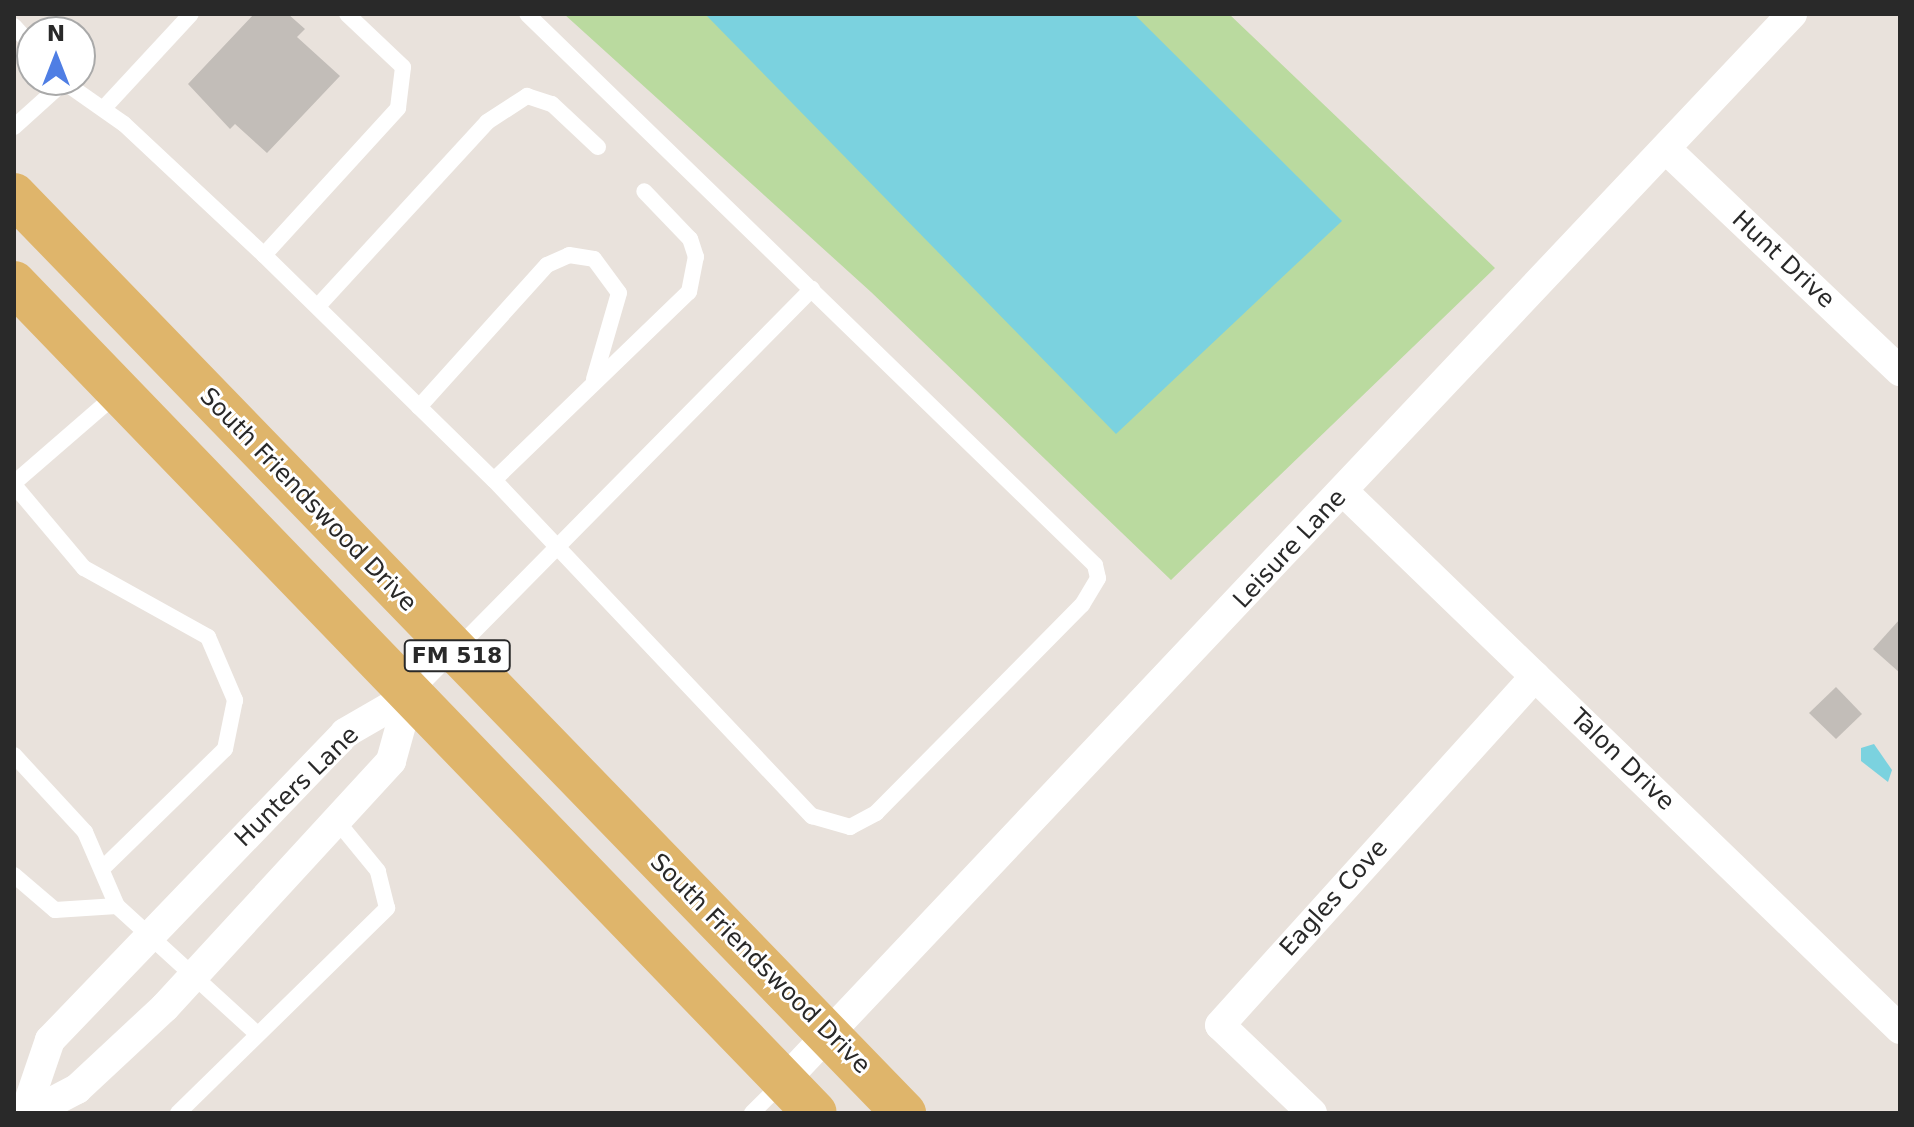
<!DOCTYPE html>
<style>
body{margin:0}
#map{position:relative;width:1914px;height:1127px;overflow:hidden;background:#e9e2dc;font-family:"DejaVu Sans",sans-serif}
div>[style]{position:absolute}
[style*='--x']{left:calc(var(--x)*1px);top:calc(var(--y)*1px);width:calc(var(--w)*1px);rotate:calc(var(--a)*1deg)}
.green>*{inset:0;background:#bada9f}
.water>*{inset:0;background:#7bd2df}
.building>*{inset:0;background:#c2bdb8}
.lane>*{height:16px;margin:-8px;padding:0 8px;transform-origin:8px;border-radius:8px;background:#fff}
.street>*{height:30px;margin:-15px;padding:0 15px;transform-origin:15px;border-radius:15px;background:#fff}
.primary>*{height:44px;margin:-22px;padding:0 22px;transform-origin:22px;border-radius:22px;background:#dfb56b}
span{translate:-50% -50%;white-space:nowrap;text-align:center;line-height:1.15;-webkit-text-stroke:6px #fff;paint-order:stroke}
.shield-label span{padding:2px 6px;background:#fff;border:2px solid;border-radius:6px;-webkit-text-stroke-width:0}
.shield-label{font-size:22px;color:#292929;font-weight:700}
.street-label{font-size:24px;color:#292929}
.frame{position:absolute;inset:0;border:16px solid #292929;pointer-events:none}
.north{position:absolute;left:16px;top:16px;width:80px;height:80px;box-sizing:border-box;background:#fff;border:2px solid #a9a9a9;border-radius:50%;rotate:0deg;font-size:22px;font-weight:700;line-height:32px;text-align:center;color:#292929}
.north::after{content:'';display:block;margin:auto;width:28px;height:36px;background:#4f7ee4;clip-path:polygon(50% 0,100% 100%,50% 72%,0 100%)}
</style>
<div id="map">
<div class="green">
<div style="clip-path:polygon(564px 14px,1229px 14px,1495px 268px,1171px 580px,871px 292px)"></div>
</div>
<div class="water">
<div style="clip-path:polygon(705px 14px,1134px 14px,1342px 221px,1116px 434px)"></div>
<div style="clip-path:polygon(1874px 744px,1892px 770px,1888px 782px,1861px 761px,1861px 748px)"></div>
</div>
<div class="building">
<div style="clip-path:polygon(254px 14px,288px 14px,305px 29px,297px 37px,340px 76px,267px 153px,235px 124px,230px 129px,188px 84px)"></div>
<div style="clip-path:polygon(1900px 619px,1900px 673px,1873px 649px)"></div>
<div style="clip-path:polygon(1836px 687px,1862px 714px,1836px 739px,1809px 713px)"></div>
</div>
<div class="lane">
<div style="--x:14;--y:26;--w:27;--a:48"></div>
<div style="--x:103;--y:109;--w:129;--a:-47.2"></div>
<div style="--x:14;--y:127;--w:67;--a:-42"></div>
<div style="--x:64;--y:82;--w:73;--a:35"></div>
<div style="--x:124;--y:124;--w:192;--a:43.1"></div>
<div style="--x:264;--y:255;--w:199;--a:-47.6"></div>
<div style="--x:398;--y:108;--w:41;--a:-83"></div>
<div style="--x:403;--y:67;--w:77;--a:-136.6"></div>
<div style="--x:264;--y:255;--w:322;--a:44.4"></div>
<div style="--x:494;--y:480;--w:463;--a:46.6"></div>
<div style="--x:812;--y:816;--w:40;--a:16"></div>
<div style="--x:850;--y:827;--w:30;--a:-28"></div>
<div style="--x:876;--y:813;--w:293;--a:-45.3"></div>
<div style="--x:1082;--y:605;--w:31;--a:-59"></div>
<div style="--x:1098;--y:578;--w:13;--a:-103"></div>
<div style="--x:1095;--y:565;--w:791;--a:-135.87"></div>
<div style="--x:318;--y:306;--w:250;--a:-47.4"></div>
<div style="--x:487;--y:122;--w:48;--a:-33"></div>
<div style="--x:527;--y:96;--w:26;--a:18"></div>
<div style="--x:552;--y:104;--w:63;--a:43.1"></div>
<div style="--x:419;--y:407;--w:191;--a:-48"></div>
<div style="--x:547;--y:265;--w:24;--a:-24"></div>
<div style="--x:569;--y:255;--w:25;--a:9"></div>
<div style="--x:594;--y:259;--w:42;--a:53.7"></div>
<div style="--x:619;--y:293;--w:90;--a:106.2"></div>
<div style="--x:494;--y:480;--w:271;--a:-44"></div>
<div style="--x:689;--y:292;--w:36;--a:-79"></div>
<div style="--x:696;--y:257;--w:19;--a:-108"></div>
<div style="--x:690;--y:239;--w:66;--a:-133.8"></div>
<div style="--x:14;--y:483;--w:138;--a:-40.9"></div>
<div style="--x:14;--y:485;--w:109;--a:49.9"></div>
<div style="--x:84;--y:568;--w:142;--a:29.1"></div>
<div style="--x:208;--y:637;--w:69;--a:66.8"></div>
<div style="--x:235;--y:700;--w:50;--a:101.5"></div>
<div style="--x:225;--y:749;--w:168;--a:135.7"></div>
<div style="--x:413;--y:693;--w:568;--a:-45.36"></div>
<div style="--x:14;--y:755;--w:105;--a:47.3"></div>
<div style="--x:85;--y:832;--w:81;--a:66.6"></div>
<div style="--x:117;--y:906;--w:190;--a:42.4"></div>
<div style="--x:14;--y:875;--w:54;--a:40.5"></div>
<div style="--x:55;--y:910;--w:62;--a:-3.7"></div>
<div style="--x:178;--y:1113;--w:293;--a:-44.4"></div>
<div style="--x:387;--y:908;--w:38;--a:-104"></div>
<div style="--x:378;--y:871;--w:65;--a:-129.4"></div>
<div style="--x:752;--y:1113;--w:44;--a:-45"></div>
</div>
<div class="street">
<div style="--x:1666;--y:149;--w:323;--a:43.5"></div>
<div style="--x:1344;--y:492;--w:773;--a:44"></div>
<div style="--x:784;--y:1081;--w:1468;--a:-46.63"></div>
<div style="--x:25;--y:1113;--w:77;--a:-71.1"></div>
<div style="--x:50;--y:1040;--w:426;--a:-46.1"></div>
<div style="--x:345;--y:733;--w:74;--a:-30"></div>
<div style="--x:31;--y:1113;--w:52;--a:-27.6"></div>
<div style="--x:77;--y:1089;--w:120;--a:-43"></div>
<div style="--x:165;--y:1007;--w:334;--a:-47.4"></div>
<div style="--x:391;--y:761;--w:67;--a:-74.5"></div>
<div style="--x:1312;--y:1113;--w:127;--a:-136.3"></div>
<div style="--x:1220;--y:1025;--w:470;--a:-47.9"></div>
</div>
<div class="primary">
<div style="--x:14;--y:195;--w:1279;--a:45.89"></div>
<div style="--x:14;--y:283;--w:1153;--a:46.02"></div>
</div>
<div class="shield-label">
<span style="left:457px;top:656px">FM 518</span>
</div>
<div class="street-label">
<span style="left:1783px;top:260px;rotate:43deg">Hunt Drive</span>
<span style="left:308px;top:500px;rotate:46deg">South Friendswood Drive</span>
<span style="left:1290px;top:549px;rotate:-47deg">Leisure Lane</span>
<span style="left:1622px;top:760px;rotate:44deg">Talon Drive</span>
<span style="left:297px;top:787px;rotate:-44deg">Hunters Lane</span>
<span style="left:1334px;top:898px;rotate:-48deg">Eagles Cove</span>
<span style="left:760px;top:964px;rotate:45deg">South Friendswood Drive</span>
</div>
<div class="frame"></div>
<div class="north">N</div>
</div>
